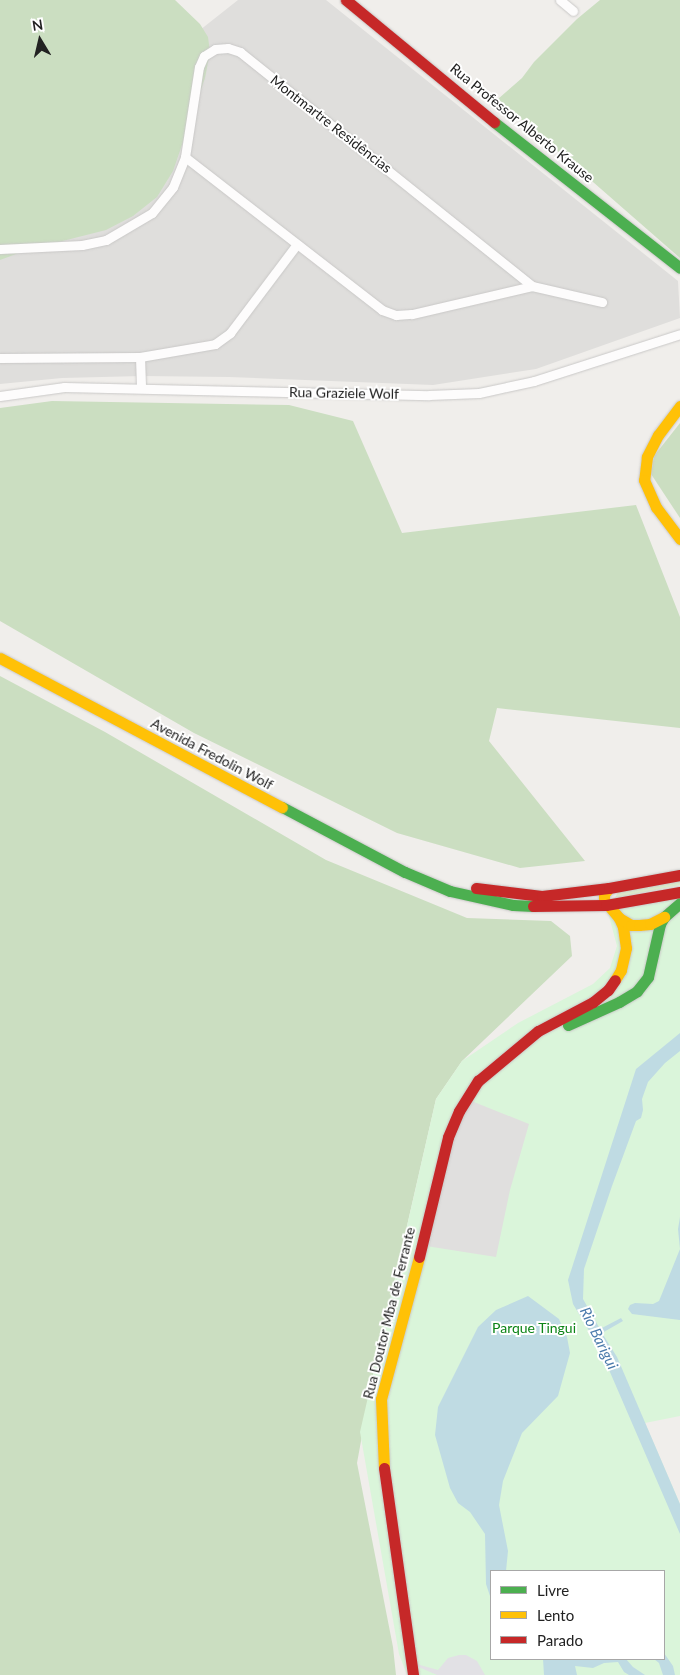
<!DOCTYPE html>
<meta charset="utf-8">
<style>
body{margin:0}
#map{position:relative;width:680px;height:1675px;overflow:hidden;background:#f0eeeb;font-family:Lato,sans-serif}
div>[style]{position:absolute}
[style*='--x']{left:calc(var(--x)*1px);top:calc(var(--y)*1px);width:calc(var(--w)*1px);rotate:calc(var(--a)*1deg)}
.residential>*{inset:0;background:#dfdedc}
.grass>*{inset:0;background:#ddeccb}
.forest>*{inset:0;background:#cbdec1}
.park>*{inset:0;background:#daf5da}
.parking>*{inset:0;background:#e0dfde}
.plaza>*{inset:0;background:#e2e1e5}
.water>*{inset:0;background:#bfdbe3}
.roads{filter:drop-shadow(0 0 1px #c9c8c7) drop-shadow(0 0 1px #c9c8c7)}
.street>*{height:9px;margin:-4.5px;padding:0 4.5px;transform-origin:4.5px;border-radius:4.5px;background:#fdfcfc}
.fast>*{height:11px;margin:-5.5px;padding:0 5.5px;transform-origin:5.5px;border-radius:5.5px;background:#4caf50}
.slow>*{height:11px;margin:-5.5px;padding:0 5.5px;transform-origin:5.5px;border-radius:5.5px;background:#ffc107}
.jam>*{height:11px;margin:-5.5px;padding:0 5.5px;transform-origin:5.5px;border-radius:5.5px;background:#c62828}
span{translate:-50% -50%;white-space:nowrap;text-align:center;line-height:1.15;-webkit-text-stroke:4px #fff;paint-order:stroke}
.street-label{font-size:14px;color:#222}
.park-label{font-size:14px;color:#0c8416}
.water-label{font-size:15px;color:#4a7aab;font-style:italic}
.legend{position:absolute;left:490px;top:1570px;width:175px;height:90px;box-sizing:border-box;background:#fff;border:1px solid #a7a7a7;margin:0;padding:6px 9px;list-style:none;font-size:15px;color:#222}
.legend li{display:flex;align-items:center;gap:10px;height:25px}
.legend b{width:25px;border:1px solid #a7a7a7}
.north{position:absolute;left:15px;top:15px;width:50px;height:50px;-webkit-text-stroke:4px #fff;paint-order:stroke;rotate:351deg;font-size:14px;font-weight:700;line-height:20px;text-align:center;color:#222}
.north::after{content:'';display:block;margin:auto;width:18px;height:22px;background:#222;clip-path:polygon(50% 0,100% 100%,50% 72%,0 100%)}
</style>
<div id="map">
<div class="residential">
<div style="clip-path:polygon(238px 0,326px 0,678px 281px,680px 318px,536px 369px,433px 385px,229px 377px,142px 376px,62px 378px,0 384px,0 188px)"></div>
</div>
<div class="grass">
<div style="clip-path:polygon(680px 880px,680px 885px,615px 898px,619px 890px)"></div>
</div>
<div class="forest">
<div style="clip-path:polygon(0 0,175px 0,200px 24px,208px 37px,210px 52px,205px 78px,173px 171px,157px 197px,133px 216px,106px 230px,27px 250px,0 260px)"></div>
<div style="clip-path:polygon(600px 0,680px 0,680px 258px,498px 99px,522px 78px,534px 62px,577px 19px)"></div>
<div style="clip-path:polygon(52px 401px,289px 405px,353px 421px,402px 533px,636px 505px,680px 617px,680px 728px,497px 708px,489px 741px,585px 861px,520px 868px,397px 833px,194px 733px,0 621px,0 408px)"></div>
<div style="clip-path:polygon(680px 423px,680px 518px,651px 474px,654px 456px)"></div>
<div style="clip-path:polygon(0 676px,105px 732px,326px 860px,467px 918px,551px 921px,570px 936px,572px 956px,462px 1061px,436px 1099px,374px 1370px,357px 1463px,393px 1647px,396px 1675px,0 1675px)"></div>
</div>
<div class="park">
<div style="clip-path:polygon(evenodd,680px 892px,680px 1416px,645px 1423px,680px 1504px,680px 1675px,407px 1675px,399px 1654px,360px 1432px,436px 1099px,462px 1061px,518px 1023px,593px 984px,610px 968px,617px 946px,606px 905px,680px 892px,491px 1571px,664px 1571px,664px 1659px,491px 1659px,491px 1571px)"></div>
</div>
<div class="parking">
<div style="clip-path:polygon(469px 1100px,529px 1124px,510px 1190px,496px 1257px,426px 1246px,448px 1147px)"></div>
</div>
<div class="plaza">
<div style="clip-path:polygon(459px 1655px,466px 1655px,477px 1661px,485px 1675px,437px 1675px,414px 1665px,413px 1663px,438px 1670px,448px 1658px)"></div>
</div>
<div class="water">
<div style="clip-path:polygon(680px 1033px,680px 1051px,665px 1063px,648px 1082px,642px 1099px,643px 1110px,641px 1118px,636px 1121px,612px 1186px,584px 1269px,583px 1299px,600px 1329px,621px 1318px,623px 1321px,602px 1333px,617px 1357px,680px 1504px,680px 1534px,600px 1349px,573px 1304px,568px 1280px,636px 1069px)"></div>
<div style="clip-path:polygon(680px 1217px,680px 1320px,632px 1314px,628px 1309px,630px 1305px,635px 1303px,653px 1304px,659px 1301px,680px 1249px,678px 1229px)"></div>
<div style="clip-path:polygon(528px 1296px,559px 1319px,567px 1337px,570px 1353px,558px 1396px,522px 1433px,503px 1481px,499px 1505px,508px 1551px,506px 1571px,491px 1571px,491px 1599px,486px 1584px,485px 1534px,470px 1512px,458px 1503px,450px 1488px,435px 1435px,438px 1407px,478px 1327px,496px 1310px)"></div>
<div style="clip-path:polygon(664px 1653px,673px 1666px,675px 1675px,663px 1675px,659px 1663px,654px 1659px,664px 1659px)"></div>
<div style="clip-path:polygon(543px 1659px,626px 1659px,633px 1667px,645px 1675px,629px 1675px,624px 1672px,618px 1662px,604px 1663px,593px 1668px,575px 1666px,577px 1675px,544px 1675px)"></div>
</div>
<div class="roads">
<div class="street">
<div style="--x:560;--y:0;--w:17;--a:40"></div>
<div style="--x:185;--y:157;--w:249;--a:37.8"></div>
<div style="--x:382;--y:310;--w:15;--a:20"></div>
<div style="--x:396;--y:315;--w:16;--a:-4"></div>
<div style="--x:412;--y:314;--w:123;--a:-13.1"></div>
<div style="--x:0;--y:249;--w:82;--a:-2.8"></div>
<div style="--x:82;--y:245;--w:25;--a:-12"></div>
<div style="--x:106;--y:240;--w:53;--a:-30.4"></div>
<div style="--x:152;--y:213;--w:33;--a:-51"></div>
<div style="--x:173;--y:187;--w:32;--a:-68"></div>
<div style="--x:185;--y:157;--w:91;--a:-81.2"></div>
<div style="--x:199;--y:67;--w:12;--a:-66"></div>
<div style="--x:204;--y:56;--w:13;--a:-32"></div>
<div style="--x:215;--y:49;--w:13;--a:-4"></div>
<div style="--x:228;--y:48;--w:13;--a:18"></div>
<div style="--x:240;--y:52;--w:374;--a:38.7"></div>
<div style="--x:532;--y:286;--w:72;--a:12.9"></div>
<div style="--x:140;--y:357;--w:31;--a:88"></div>
<div style="--x:0;--y:358;--w:140;--a:-0.4"></div>
<div style="--x:140;--y:357;--w:76;--a:-9.8"></div>
<div style="--x:215;--y:344;--w:19;--a:-36"></div>
<div style="--x:230;--y:333;--w:111;--a:-53"></div>
<div style="--x:0;--y:396;--w:65;--a:-8"></div>
<div style="--x:64;--y:387;--w:365;--a:1.3"></div>
<div style="--x:429;--y:395;--w:50;--a:-2.3"></div>
<div style="--x:479;--y:393;--w:56;--a:-12.3"></div>
<div style="--x:534;--y:381;--w:153;--a:-17.8"></div>
</div>
<div class="fast">
<div style="--x:494;--y:122;--w:236;--a:38.1"></div>
<div style="--x:282;--y:807;--w:139;--a:27.9"></div>
<div style="--x:405;--y:872;--w:49;--a:22.9"></div>
<div style="--x:450;--y:891;--w:65;--a:12.5"></div>
<div style="--x:513;--y:905;--w:20;--a:3"></div>
<div style="--x:568;--y:1025;--w:56;--a:-24.3"></div>
<div style="--x:619;--y:1002;--w:21;--a:-31"></div>
<div style="--x:637;--y:991;--w:18;--a:-52"></div>
<div style="--x:648;--y:977;--w:54;--a:-77.2"></div>
<div style="--x:660;--y:924;--w:8;--a:-60"></div>
<div style="--x:664;--y:917;--w:21;--a:-41"></div>
</div>
<div class="slow">
<div style="--x:680;--y:406;--w:36;--a:127"></div>
<div style="--x:658;--y:435;--w:25;--a:117"></div>
<div style="--x:647;--y:457;--w:23;--a:97"></div>
<div style="--x:644;--y:480;--w:30;--a:66"></div>
<div style="--x:656;--y:507;--w:40;--a:53"></div>
<div style="--x:0;--y:658;--w:319;--a:27.9"></div>
<div style="--x:609;--y:888;--w:8;--a:130"></div>
<div style="--x:604;--y:894;--w:6;--a:90"></div>
<div style="--x:604;--y:900;--w:23;--a:50"></div>
<div style="--x:619;--y:918;--w:10;--a:66"></div>
<div style="--x:623;--y:927;--w:21;--a:82"></div>
<div style="--x:626;--y:948;--w:23;--a:103"></div>
<div style="--x:621;--y:970;--w:12;--a:121"></div>
<div style="--x:619;--y:918;--w:14;--a:30"></div>
<div style="--x:631;--y:925;--w:8;--a:0"></div>
<div style="--x:639;--y:925;--w:11;--a:-5"></div>
<div style="--x:650;--y:924;--w:16;--a:-27"></div>
<div style="--x:384;--y:1468;--w:69;--a:-92.5"></div>
<div style="--x:381;--y:1399;--w:147;--a:-75"></div>
</div>
<div class="jam">
<div style="--x:346;--y:0;--w:192;--a:39.5"></div>
<div style="--x:476;--y:888;--w:66;--a:6.9"></div>
<div style="--x:542;--y:896;--w:67;--a:-6.8"></div>
<div style="--x:609;--y:888;--w:72;--a:-10.4"></div>
<div style="--x:533;--y:906;--w:73;--a:-0.8"></div>
<div style="--x:606;--y:905;--w:75;--a:-10"></div>
<div style="--x:419;--y:1257;--w:123;--a:-76.4"></div>
<div style="--x:448;--y:1137;--w:28;--a:-67"></div>
<div style="--x:459;--y:1111;--w:36;--a:-58"></div>
<div style="--x:478;--y:1081;--w:78;--a:-39.8"></div>
<div style="--x:538;--y:1031;--w:62;--a:-27.8"></div>
<div style="--x:593;--y:1002;--w:19;--a:-39"></div>
<div style="--x:608;--y:990;--w:12;--a:-55"></div>
<div style="--x:384;--y:1468;--w:209;--a:82"></div>
</div>
</div>
<div class="street-label">
<span style="left:522px;top:123px;rotate:39deg">Rua Professor Alberto Krause</span>
<span style="left:331px;top:124px;rotate:38deg">Montmartre Residências</span>
<span style="left:344px;top:393px;rotate:1deg">Rua Graziele Wolf</span>
<span style="left:212px;top:754px;rotate:28deg">Avenida Fredolin Wolf</span>
<span style="left:389px;top:1313px;rotate:-76deg">Rua Doutor Mba de Ferrante</span>
</div>
<div class="park-label">
<span style="left:534px;top:1328px">Parque Tingui</span>
</div>
<div class="water-label">
<span style="left:599px;top:1338px;rotate:64deg">Rio Barigui</span>
</div>
<ul class="legend">
<li><b style="height:6px;background:#4caf50"></b>Livre</li>
<li><b style="height:6px;background:#ffc107"></b>Lento</li>
<li><b style="height:6px;background:#c62828"></b>Parado</li>
</ul>
<div class="north">N</div>
</div>
